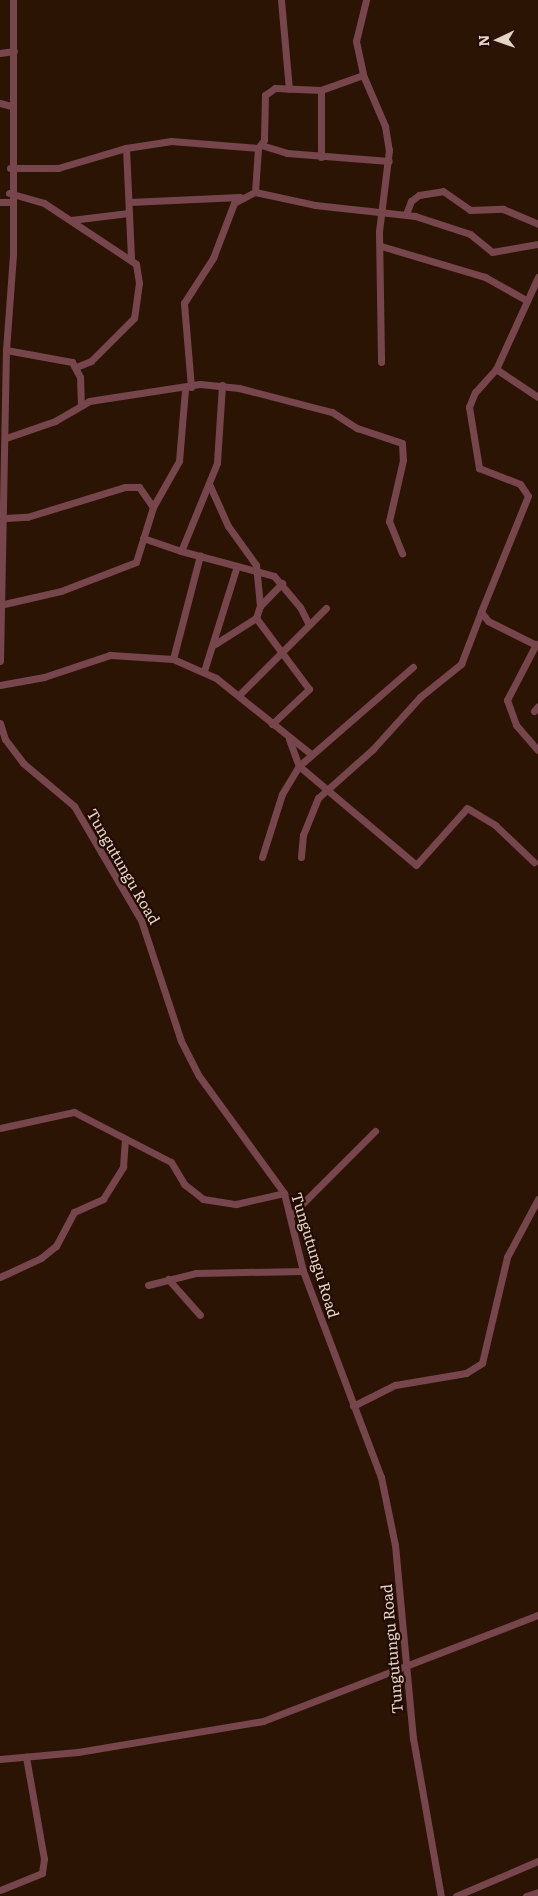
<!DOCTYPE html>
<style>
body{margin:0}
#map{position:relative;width:538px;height:1896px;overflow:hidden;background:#2c1405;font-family:Literata,serif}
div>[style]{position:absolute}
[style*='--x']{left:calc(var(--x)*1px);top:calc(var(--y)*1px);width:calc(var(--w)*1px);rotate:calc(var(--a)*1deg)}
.minor>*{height:7px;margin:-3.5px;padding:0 3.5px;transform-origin:3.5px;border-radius:3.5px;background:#76464c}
span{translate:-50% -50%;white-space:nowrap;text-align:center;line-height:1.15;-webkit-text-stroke:4.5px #220b00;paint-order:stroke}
.street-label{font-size:15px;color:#e5d4ca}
.north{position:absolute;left:473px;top:15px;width:50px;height:50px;-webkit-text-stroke:4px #220b00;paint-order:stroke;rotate:267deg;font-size:14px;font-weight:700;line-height:20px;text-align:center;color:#e5d4ca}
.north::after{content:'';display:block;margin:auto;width:18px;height:22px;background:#e5d4ca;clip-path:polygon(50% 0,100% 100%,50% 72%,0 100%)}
</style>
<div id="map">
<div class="minor">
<div style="--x:281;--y:0;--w:89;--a:84.9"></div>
<div style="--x:366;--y:0;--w:42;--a:103.7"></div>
<div style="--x:356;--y:41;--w:35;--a:78"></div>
<div style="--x:363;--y:75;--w:45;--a:160.3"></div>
<div style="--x:321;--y:90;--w:46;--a:-177.5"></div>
<div style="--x:275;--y:88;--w:12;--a:145"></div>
<div style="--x:265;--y:95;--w:45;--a:91.3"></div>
<div style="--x:264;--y:140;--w:10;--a:127"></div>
<div style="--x:258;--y:148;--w:44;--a:93.9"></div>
<div style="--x:255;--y:192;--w:61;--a:12.2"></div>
<div style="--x:315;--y:205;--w:101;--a:6.3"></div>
<div style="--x:415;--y:216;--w:58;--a:18.1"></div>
<div style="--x:470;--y:234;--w:28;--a:39"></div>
<div style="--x:492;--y:252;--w:47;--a:-9.9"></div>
<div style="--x:0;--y:53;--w:14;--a:-8"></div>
<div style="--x:363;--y:75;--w:56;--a:66.7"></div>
<div style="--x:385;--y:126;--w:24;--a:81"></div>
<div style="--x:389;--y:150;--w:82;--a:97"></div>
<div style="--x:379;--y:231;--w:131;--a:89.1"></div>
<div style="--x:321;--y:90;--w:67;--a:90"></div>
<div style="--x:0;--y:103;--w:11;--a:15"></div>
<div style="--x:261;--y:145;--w:27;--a:17"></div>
<div style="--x:287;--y:153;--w:102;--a:4.5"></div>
<div style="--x:126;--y:148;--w:110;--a:87.4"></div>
<div style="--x:10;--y:168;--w:48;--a:0"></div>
<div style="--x:58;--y:168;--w:71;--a:-16.4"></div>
<div style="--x:126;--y:148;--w:46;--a:-8.8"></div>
<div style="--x:171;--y:141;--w:87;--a:4.6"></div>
<div style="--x:9;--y:193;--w:36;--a:16"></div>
<div style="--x:44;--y:203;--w:110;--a:33.5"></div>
<div style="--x:136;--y:264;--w:19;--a:81"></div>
<div style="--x:139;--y:283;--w:35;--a:98"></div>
<div style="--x:134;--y:318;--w:61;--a:135"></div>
<div style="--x:91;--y:361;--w:16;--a:158"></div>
<div style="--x:0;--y:202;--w:11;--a:0"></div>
<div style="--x:129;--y:202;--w:111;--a:-2.6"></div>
<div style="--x:406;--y:214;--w:14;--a:-69"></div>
<div style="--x:411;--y:201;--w:10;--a:-37"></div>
<div style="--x:419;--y:195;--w:24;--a:-9"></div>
<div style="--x:443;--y:191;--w:33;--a:35"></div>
<div style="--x:470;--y:210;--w:33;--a:-2"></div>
<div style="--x:503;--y:209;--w:38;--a:23"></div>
<div style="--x:71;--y:220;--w:58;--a:-6.9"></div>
<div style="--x:381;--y:246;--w:109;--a:16.6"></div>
<div style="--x:485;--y:277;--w:47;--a:29.3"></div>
<div style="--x:538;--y:277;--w:101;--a:114.5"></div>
<div style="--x:496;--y:369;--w:31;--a:132"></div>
<div style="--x:475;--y:392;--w:16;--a:112"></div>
<div style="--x:469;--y:407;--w:62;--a:80.7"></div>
<div style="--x:479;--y:468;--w:44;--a:21.3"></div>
<div style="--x:520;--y:484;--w:14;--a:56"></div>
<div style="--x:528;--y:496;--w:125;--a:112.1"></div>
<div style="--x:481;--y:612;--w:11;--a:52"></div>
<div style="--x:488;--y:621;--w:56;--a:26.6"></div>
<div style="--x:6;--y:350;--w:67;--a:10.3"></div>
<div style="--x:72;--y:362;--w:17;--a:62"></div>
<div style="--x:80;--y:377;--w:28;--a:88"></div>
<div style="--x:496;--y:369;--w:50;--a:33.7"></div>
<div style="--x:222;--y:385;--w:78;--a:93.7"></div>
<div style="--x:217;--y:463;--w:95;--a:112.2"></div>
<div style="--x:181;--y:551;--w:96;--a:15"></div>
<div style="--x:274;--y:576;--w:40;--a:50"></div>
<div style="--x:300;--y:607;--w:20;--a:63"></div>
<div style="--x:191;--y:387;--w:84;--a:-94.8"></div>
<div style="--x:184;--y:303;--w:54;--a:-57.2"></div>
<div style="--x:213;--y:258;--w:59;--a:-69.1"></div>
<div style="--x:234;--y:203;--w:24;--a:-28"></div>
<div style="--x:6;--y:438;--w:52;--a:-19.1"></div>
<div style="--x:55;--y:421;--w:39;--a:-30"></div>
<div style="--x:89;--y:401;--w:112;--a:-8.7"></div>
<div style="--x:200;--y:384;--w:39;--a:6"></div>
<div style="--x:239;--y:388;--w:96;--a:14.5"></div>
<div style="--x:332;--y:412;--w:30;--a:33"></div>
<div style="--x:357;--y:428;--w:47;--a:18.4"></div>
<div style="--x:402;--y:443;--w:17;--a:87"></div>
<div style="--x:403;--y:460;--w:63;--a:102.9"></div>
<div style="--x:389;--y:521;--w:35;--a:68"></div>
<div style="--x:210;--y:486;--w:44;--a:65.8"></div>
<div style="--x:228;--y:526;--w:48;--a:54.3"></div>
<div style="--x:256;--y:565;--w:41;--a:84.4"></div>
<div style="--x:5;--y:518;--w:22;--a:-3"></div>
<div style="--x:27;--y:517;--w:102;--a:-17"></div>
<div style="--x:125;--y:487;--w:14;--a:0"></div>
<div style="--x:139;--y:487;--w:24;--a:55"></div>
<div style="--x:143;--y:538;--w:40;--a:18.9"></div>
<div style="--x:4;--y:604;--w:58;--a:-12.8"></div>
<div style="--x:61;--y:591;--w:80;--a:-21.1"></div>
<div style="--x:136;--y:562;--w:58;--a:-72.8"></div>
<div style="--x:153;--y:507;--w:53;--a:-60.5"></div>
<div style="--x:179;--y:461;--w:72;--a:-85.2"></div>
<div style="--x:215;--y:644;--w:49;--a:-32.4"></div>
<div style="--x:536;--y:644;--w:63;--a:117.4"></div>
<div style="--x:507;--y:700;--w:27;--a:70"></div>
<div style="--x:516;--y:725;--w:33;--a:49"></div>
<div style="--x:173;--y:659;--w:107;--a:-75.4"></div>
<div style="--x:0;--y:661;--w:311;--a:-88.9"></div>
<div style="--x:6;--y:350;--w:96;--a:-85.8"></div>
<div style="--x:13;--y:254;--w:254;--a:-90"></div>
<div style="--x:204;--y:671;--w:110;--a:-72.6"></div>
<div style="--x:0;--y:685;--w:45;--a:-10.3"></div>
<div style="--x:44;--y:677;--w:70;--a:-18.4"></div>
<div style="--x:110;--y:655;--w:63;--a:3.6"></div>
<div style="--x:173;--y:659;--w:47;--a:23.8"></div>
<div style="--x:216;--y:678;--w:122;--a:38.7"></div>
<div style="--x:239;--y:695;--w:123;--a:-45"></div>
<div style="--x:534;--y:711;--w:6;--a:-51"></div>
<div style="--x:0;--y:723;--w:17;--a:73"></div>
<div style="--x:5;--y:739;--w:30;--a:53"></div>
<div style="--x:23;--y:763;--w:67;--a:40.1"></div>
<div style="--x:74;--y:806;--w:132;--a:59.6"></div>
<div style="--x:141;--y:920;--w:127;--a:71.7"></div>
<div style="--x:181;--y:1041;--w:39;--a:63"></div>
<div style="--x:199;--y:1076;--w:145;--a:54"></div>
<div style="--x:284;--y:1193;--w:80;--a:76.3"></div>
<div style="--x:303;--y:1271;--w:220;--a:69.3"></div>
<div style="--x:381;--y:1477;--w:69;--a:78.4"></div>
<div style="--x:395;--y:1545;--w:194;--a:84.7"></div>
<div style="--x:413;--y:1738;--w:160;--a:80"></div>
<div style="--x:272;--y:724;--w:51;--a:-43.4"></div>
<div style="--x:309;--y:689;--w:89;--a:-126.7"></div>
<div style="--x:256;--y:618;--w:13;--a:-72"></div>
<div style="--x:260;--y:606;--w:32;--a:-46"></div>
<div style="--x:289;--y:739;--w:29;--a:70"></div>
<div style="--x:299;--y:766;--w:153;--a:40.2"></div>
<div style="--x:416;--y:865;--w:76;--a:-48.2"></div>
<div style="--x:467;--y:808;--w:33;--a:31"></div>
<div style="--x:495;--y:825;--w:54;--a:43.5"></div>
<div style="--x:262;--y:857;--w:66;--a:-72.4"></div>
<div style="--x:282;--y:794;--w:33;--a:-59"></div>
<div style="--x:299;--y:766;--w:151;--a:-41"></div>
<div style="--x:301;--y:857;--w:22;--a:-85"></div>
<div style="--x:303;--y:835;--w:40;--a:-68"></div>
<div style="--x:318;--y:798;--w:74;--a:-41.7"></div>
<div style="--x:373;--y:749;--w:70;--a:-47.9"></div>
<div style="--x:420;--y:697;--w:53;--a:-38.8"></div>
<div style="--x:461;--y:664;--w:56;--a:-69"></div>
<div style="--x:0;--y:1128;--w:76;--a:-12.2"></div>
<div style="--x:74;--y:1112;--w:109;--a:27.3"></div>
<div style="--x:171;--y:1162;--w:26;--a:59"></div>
<div style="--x:184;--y:1184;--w:24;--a:38"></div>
<div style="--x:203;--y:1199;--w:33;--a:9"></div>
<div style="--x:236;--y:1204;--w:49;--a:-12.9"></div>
<div style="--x:291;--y:1215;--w:119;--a:-45"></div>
<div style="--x:0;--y:1277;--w:45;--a:-24.9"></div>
<div style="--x:41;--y:1258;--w:19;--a:-39"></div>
<div style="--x:56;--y:1246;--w:38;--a:-62"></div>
<div style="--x:74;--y:1212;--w:32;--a:-24"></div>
<div style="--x:103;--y:1199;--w:38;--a:-58"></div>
<div style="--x:123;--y:1167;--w:28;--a:-86"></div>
<div style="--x:168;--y:1279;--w:48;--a:48.4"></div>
<div style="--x:148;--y:1285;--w:49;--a:-14"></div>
<div style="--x:196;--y:1273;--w:107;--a:-1.1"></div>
<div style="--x:353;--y:1406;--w:47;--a:-26.6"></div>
<div style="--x:395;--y:1385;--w:72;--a:-9.6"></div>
<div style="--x:466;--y:1373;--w:19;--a:-32"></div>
<div style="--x:482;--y:1363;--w:109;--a:-76.7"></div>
<div style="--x:507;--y:1257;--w:66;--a:-61.9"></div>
<div style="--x:0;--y:1759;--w:78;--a:-5.1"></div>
<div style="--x:78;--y:1752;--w:188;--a:-9.5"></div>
<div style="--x:263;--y:1721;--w:295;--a:-21.1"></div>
<div style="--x:0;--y:1890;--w:45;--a:-22"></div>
<div style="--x:42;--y:1873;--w:14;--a:-82"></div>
<div style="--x:44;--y:1859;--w:104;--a:-100"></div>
<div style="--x:456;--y:1896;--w:89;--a:-23.1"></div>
<div style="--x:526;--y:1896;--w:13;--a:-18"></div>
</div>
<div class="street-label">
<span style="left:124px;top:866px;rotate:60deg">Tungutungu Road</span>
<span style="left:316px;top:1255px;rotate:73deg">Tungutungu Road</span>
<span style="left:391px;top:1649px;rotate:-95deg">Tungutungu Road</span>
</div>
<div class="north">N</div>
</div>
